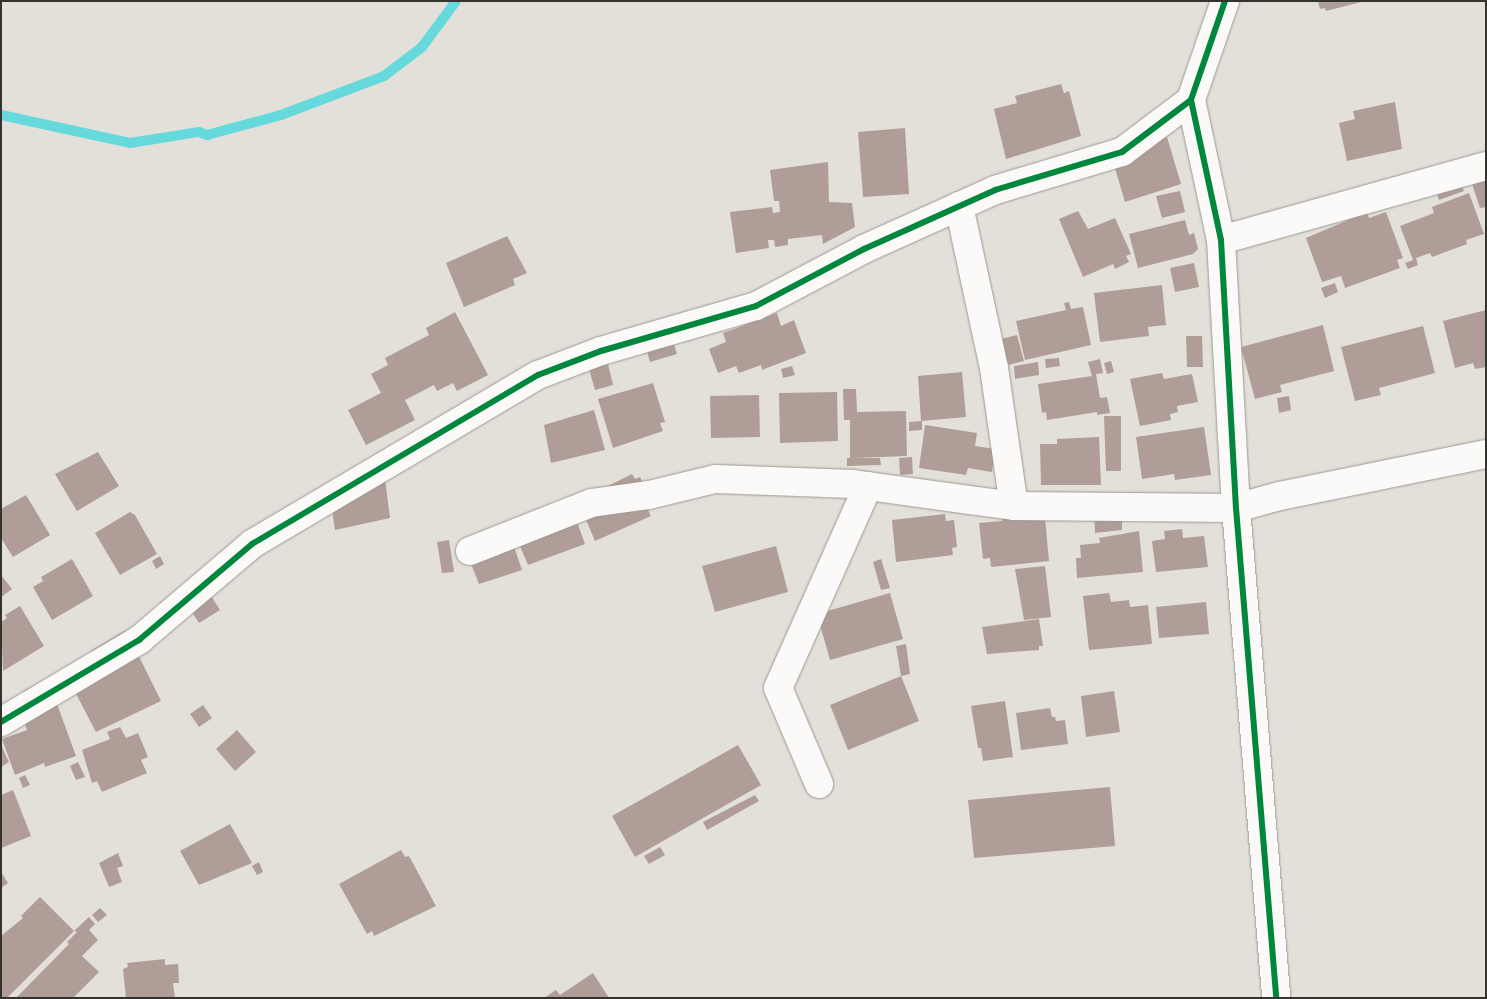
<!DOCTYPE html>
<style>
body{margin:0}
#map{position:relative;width:1487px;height:999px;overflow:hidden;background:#e3e0d9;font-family:"Fira Sans",sans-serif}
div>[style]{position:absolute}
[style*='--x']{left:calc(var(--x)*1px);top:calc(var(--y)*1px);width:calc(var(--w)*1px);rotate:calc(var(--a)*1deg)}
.stream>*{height:10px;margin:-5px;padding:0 5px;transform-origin:5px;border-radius:5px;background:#66d9dc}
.building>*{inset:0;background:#b09d98}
.roads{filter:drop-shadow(0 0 1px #9b9994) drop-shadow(0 0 1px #9b9994)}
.minor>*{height:28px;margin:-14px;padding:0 14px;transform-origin:14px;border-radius:14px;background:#fbfaf9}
.cycleway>*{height:6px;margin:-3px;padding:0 3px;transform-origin:3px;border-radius:3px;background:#00873e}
span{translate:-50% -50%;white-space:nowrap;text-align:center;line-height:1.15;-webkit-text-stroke:5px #f4efe2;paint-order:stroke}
.frame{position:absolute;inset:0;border:2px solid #35332e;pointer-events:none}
</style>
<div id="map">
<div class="stream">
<div style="--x:1;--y:115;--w:132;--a:12.2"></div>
<div style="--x:130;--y:143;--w:70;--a:-9.1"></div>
<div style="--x:199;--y:132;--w:9;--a:21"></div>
<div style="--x:207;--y:135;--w:77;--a:-15.1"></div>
<div style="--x:281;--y:115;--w:110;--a:-20.7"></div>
<div style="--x:384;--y:76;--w:48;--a:-37.3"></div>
<div style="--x:422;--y:47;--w:57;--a:-53.5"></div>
</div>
<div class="building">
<div style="clip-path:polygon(1318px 1px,1361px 1px,1361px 2px,1326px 11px,1325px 8px,1320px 9px)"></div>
<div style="clip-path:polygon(1061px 84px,1064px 93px,1069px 91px,1081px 136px,1006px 159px,994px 109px,1017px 103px,1015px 96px)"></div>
<div style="clip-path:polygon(1395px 102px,1402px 149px,1347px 161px,1339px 123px,1355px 119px,1353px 111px)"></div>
<div style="clip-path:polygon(905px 128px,909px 194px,863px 197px,858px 132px)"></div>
<div style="clip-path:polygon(1167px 137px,1181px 184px,1125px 202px,1111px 155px)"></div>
<div style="clip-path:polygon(828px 162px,829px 202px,852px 203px,855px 227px,823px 244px,822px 235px,788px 239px,788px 245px,775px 247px,774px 240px,768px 240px,769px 248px,736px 253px,730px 212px,772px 207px,773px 213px,780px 212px,779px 201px,774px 201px,770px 170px)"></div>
<div style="clip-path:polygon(1455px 165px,1464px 191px,1439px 200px,1430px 174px)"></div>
<div style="clip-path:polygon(1486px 176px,1486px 207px,1480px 208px,1471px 181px)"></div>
<div style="clip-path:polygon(1180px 191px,1185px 212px,1162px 218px,1156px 196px)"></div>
<div style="clip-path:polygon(1469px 193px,1484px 234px,1466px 240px,1467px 244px,1432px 257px,1430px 253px,1416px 258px,1418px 265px,1408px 269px,1405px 263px,1413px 260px,1400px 226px,1434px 213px,1432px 207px)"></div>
<div style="clip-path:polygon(1078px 211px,1088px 229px,1115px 218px,1131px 254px,1126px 256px,1129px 262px,1115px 269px,1113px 264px,1083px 277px,1059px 219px)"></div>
<div style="clip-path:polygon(1367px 212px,1369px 218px,1386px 212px,1403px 258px,1397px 260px,1400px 268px,1345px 288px,1341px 276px,1322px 282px,1306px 238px)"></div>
<div style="clip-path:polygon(1185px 220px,1189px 235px,1194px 233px,1198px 249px,1193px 254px,1138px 268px,1129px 234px)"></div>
<div style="clip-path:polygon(507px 236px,527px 273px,513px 279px,515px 285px,464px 307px,446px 263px)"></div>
<div style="clip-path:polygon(1194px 263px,1199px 287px,1175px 292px,1170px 268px)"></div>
<div style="clip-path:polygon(1335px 283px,1338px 292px,1325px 298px,1321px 288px)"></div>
<div style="clip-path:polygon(1162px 285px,1166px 325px,1148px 327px,1149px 336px,1100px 342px,1094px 293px)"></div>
<div style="clip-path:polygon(1069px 302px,1071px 309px,1083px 307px,1091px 345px,1025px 360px,1016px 321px,1066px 310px,1064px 303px)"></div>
<div style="clip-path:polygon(1486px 310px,1486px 367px,1475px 369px,1473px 363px,1455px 368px,1443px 321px)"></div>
<div style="clip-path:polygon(455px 312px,488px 375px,457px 391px,453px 383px,437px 391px,434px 385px,405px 400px,415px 420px,366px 445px,348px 410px,381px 393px,371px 374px,388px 365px,385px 358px,429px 335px,426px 328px)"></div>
<div style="clip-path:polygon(777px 313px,781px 326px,794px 320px,806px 353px,762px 370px,761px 365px,739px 373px,736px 366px,718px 373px,709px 349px,726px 342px,723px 333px)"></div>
<div style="clip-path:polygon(1323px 325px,1334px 371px,1280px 385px,1282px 392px,1255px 399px,1241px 347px)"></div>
<div style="clip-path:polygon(1423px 326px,1435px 373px,1379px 388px,1381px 395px,1355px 401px,1341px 347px)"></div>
<div style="clip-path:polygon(669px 329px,677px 354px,650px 362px,643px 337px)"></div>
<div style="clip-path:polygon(1017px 335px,1024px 361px,1008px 365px,1001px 339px)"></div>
<div style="clip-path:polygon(1186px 336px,1202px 336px,1203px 367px,1187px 367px)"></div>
<div style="clip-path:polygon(1059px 358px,1060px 366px,1046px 368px,1045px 359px)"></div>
<div style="clip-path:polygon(1100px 359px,1103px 373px,1096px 374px,1100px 398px,1107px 397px,1110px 413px,1097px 415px,1097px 412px,1047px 420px,1046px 412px,1042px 413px,1038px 384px,1092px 376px,1088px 362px)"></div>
<div style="clip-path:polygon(1111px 361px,1114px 372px,1107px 374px,1104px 363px)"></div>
<div style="clip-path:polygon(1038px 362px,1039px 375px,1015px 379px,1014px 366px)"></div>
<div style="clip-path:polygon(608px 364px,613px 385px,595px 390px,589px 369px)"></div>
<div style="clip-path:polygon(792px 366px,795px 375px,783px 378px,781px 369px)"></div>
<div style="clip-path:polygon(962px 372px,966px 417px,921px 421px,918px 376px)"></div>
<div style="clip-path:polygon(1162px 373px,1164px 379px,1192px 374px,1198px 402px,1177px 406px,1178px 412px,1170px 414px,1171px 420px,1140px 426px,1130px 379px)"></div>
<div style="clip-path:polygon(653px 383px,665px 422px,660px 423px,663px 431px,613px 448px,598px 399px)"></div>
<div style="clip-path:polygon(843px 389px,856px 389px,857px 412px,906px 411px,907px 456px,855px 458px,880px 458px,881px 465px,847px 466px,847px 458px,850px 458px,850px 420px,844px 420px)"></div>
<div style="clip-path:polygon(837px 392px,838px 441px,780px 443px,779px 393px)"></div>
<div style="clip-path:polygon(759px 395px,760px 437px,711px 438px,710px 396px)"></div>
<div style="clip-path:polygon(1289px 396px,1291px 410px,1279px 413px,1277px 398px)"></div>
<div style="clip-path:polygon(594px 410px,605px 450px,551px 463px,544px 425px)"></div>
<div style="clip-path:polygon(1104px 416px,1121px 416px,1121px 471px,1106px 471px)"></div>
<div style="clip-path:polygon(922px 421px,922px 430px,909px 431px,909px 422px)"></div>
<div style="clip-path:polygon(925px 425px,977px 433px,975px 446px,995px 449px,992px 472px,968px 468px,966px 475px,919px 468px)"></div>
<div style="clip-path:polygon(1204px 427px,1211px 475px,1175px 480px,1174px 474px,1142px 479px,1136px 437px)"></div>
<div style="clip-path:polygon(1099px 437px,1101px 485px,1041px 485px,1040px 444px,1057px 444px,1057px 439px)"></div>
<div style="clip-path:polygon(98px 452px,119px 486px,77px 511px,55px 474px)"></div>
<div style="clip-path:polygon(912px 457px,913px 474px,900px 475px,899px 458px)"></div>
<div style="clip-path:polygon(632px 474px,635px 479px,640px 477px,652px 506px,647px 508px,651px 516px,595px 541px,578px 501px)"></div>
<div style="clip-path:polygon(385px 479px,390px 518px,335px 530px,329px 487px)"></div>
<div style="clip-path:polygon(26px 495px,50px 535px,13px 557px,1px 538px,1px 509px)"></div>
<div style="clip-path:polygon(571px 505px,585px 544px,528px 565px,520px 546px,529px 543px,524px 530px)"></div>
<div style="clip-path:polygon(1122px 507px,1122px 530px,1095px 533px,1094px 508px)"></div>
<div style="clip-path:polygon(130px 512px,135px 515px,157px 554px,120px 575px,95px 533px)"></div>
<div style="clip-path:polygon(945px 514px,946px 521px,954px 520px,957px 547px,952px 548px,953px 555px,896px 562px,892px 520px)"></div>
<div style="clip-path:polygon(1002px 518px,1045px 518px,1049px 561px,991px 567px,990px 558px,983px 559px,979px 523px,1002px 521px)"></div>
<div style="clip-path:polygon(1182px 529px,1183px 538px,1204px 536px,1208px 567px,1156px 572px,1152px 541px,1165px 539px,1164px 531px)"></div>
<div style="clip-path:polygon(1139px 531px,1143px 572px,1077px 578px,1076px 558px,1081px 558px,1080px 545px,1100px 543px,1099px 538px)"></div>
<div style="clip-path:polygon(509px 532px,522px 570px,479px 584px,464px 546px)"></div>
<div style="clip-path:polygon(449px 540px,454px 572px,442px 573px,437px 542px)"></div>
<div style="clip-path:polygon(776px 546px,788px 592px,715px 612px,702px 566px)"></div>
<div style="clip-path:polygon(160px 556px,164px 564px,156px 569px,152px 561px)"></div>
<div style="clip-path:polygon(72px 559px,93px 596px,52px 620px,33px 587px,43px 581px,41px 577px)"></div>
<div style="clip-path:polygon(881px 559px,890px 588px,881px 590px,873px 562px)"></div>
<div style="clip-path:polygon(1045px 566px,1051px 617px,1024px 620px,1015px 569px)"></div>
<div style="clip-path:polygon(1px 575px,12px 589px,1px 597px)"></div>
<div style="clip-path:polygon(205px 586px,220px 610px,199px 623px,184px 600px)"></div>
<div style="clip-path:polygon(890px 593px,903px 639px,830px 660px,817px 614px)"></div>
<div style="clip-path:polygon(1109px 593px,1111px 602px,1129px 600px,1130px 607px,1148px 605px,1152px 644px,1089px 650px,1083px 596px)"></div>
<div style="clip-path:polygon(1206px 602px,1209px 634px,1159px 638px,1156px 607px)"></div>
<div style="clip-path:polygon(20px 606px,44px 646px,3px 671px,1px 622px,7px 618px,5px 615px)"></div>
<div style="clip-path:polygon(1039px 619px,1043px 646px,1039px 646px,1039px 650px,987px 654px,982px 627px)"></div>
<div style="clip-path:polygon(126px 630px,161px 701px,96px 732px,73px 688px,104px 672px,91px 651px)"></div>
<div style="clip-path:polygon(906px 644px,910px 674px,901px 676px,896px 646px)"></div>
<div style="clip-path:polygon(901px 676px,919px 721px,848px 750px,830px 705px)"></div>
<div style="clip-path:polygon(49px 682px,76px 756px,45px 767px,44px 763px,15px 775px,2px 739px,27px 730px,24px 721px,29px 701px,25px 690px)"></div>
<div style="clip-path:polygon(1114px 691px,1120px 732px,1086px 737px,1081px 696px)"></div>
<div style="clip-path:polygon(1005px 701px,1013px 757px,983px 761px,981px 748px,978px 748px,971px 706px)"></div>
<div style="clip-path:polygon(203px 705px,212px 718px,199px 727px,190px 714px)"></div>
<div style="clip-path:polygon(1050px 708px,1052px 717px,1055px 717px,1056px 721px,1065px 720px,1068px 744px,1021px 750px,1016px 713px)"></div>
<div style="clip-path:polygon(120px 727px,126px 738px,138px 733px,148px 757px,141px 760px,147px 773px,102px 792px,97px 781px,92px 783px,82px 750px,110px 739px,107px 732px)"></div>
<div style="clip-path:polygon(237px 730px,256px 752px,235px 771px,216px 749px)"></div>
<div style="clip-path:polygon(1px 745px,9px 762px,1px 767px)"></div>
<div style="clip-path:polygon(738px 745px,761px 785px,635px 857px,612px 816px)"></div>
<div style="clip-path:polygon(78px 762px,85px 777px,76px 780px,70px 766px)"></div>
<div style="clip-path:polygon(25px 775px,30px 785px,23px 788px,19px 778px)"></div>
<div style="clip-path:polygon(1110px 787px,1115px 846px,974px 858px,968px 800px)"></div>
<div style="clip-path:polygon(13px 790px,31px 836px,1px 848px,1px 795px)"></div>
<div style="clip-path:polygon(755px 795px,759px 801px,707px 830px,703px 822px)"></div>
<div style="clip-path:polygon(230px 824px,252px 863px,199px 885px,180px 851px)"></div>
<div style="clip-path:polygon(660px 847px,665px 855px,649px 864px,644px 856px)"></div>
<div style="clip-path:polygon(401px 850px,405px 857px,409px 856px,436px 906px,374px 936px,372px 931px,367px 934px,339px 884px)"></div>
<div style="clip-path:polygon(118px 853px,123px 866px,117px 868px,122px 882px,109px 887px,99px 863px)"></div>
<div style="clip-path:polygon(259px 862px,263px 872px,257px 875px,252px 866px)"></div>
<div style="clip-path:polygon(1px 872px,8px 883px,1px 888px)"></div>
<div style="clip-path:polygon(40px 897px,74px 931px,7px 998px,2px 998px,1px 936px,23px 918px,21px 916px)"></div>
<div style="clip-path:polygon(100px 908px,107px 915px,98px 922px,92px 915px)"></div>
<div style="clip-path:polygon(89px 917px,95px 924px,89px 930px,98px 940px,82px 956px,99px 972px,73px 998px,16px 998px,69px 944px,67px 942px,77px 932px,74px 931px)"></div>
<div style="clip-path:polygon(165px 959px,165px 965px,178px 964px,179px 983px,173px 983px,175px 998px,126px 998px,123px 969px,128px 967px,127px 963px)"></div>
<div style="clip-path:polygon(593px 973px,609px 998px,544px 998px,556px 990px,560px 995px)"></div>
</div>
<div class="roads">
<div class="minor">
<div style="--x:1225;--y:1;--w:105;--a:109"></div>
<div style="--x:1191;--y:100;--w:143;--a:77.9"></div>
<div style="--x:1221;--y:240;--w:268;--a:86.8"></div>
<div style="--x:1236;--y:508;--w:492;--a:85.3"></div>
<div style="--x:959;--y:206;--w:166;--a:77.8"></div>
<div style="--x:994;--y:368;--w:139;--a:81.8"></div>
<div style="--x:1221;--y:240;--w:275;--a:-15.6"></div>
<div style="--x:470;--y:551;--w:130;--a:-21.6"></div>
<div style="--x:591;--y:503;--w:59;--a:-7.9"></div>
<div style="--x:649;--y:495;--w:68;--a:-13.6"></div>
<div style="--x:715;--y:479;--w:138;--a:2.1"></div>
<div style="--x:853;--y:484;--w:162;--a:7.8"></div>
<div style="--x:1014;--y:506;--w:222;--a:0.5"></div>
<div style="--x:1236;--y:508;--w:46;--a:-15.3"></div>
<div style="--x:1280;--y:496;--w:210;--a:-11.5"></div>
<div style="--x:1;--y:722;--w:161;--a:-30.7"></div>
<div style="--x:139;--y:640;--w:148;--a:-40.3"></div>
<div style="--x:252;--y:544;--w:332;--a:-30.6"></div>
<div style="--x:538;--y:375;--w:67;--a:-20.9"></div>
<div style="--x:601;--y:351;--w:161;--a:-16.2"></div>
<div style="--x:756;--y:306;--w:122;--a:-27.8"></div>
<div style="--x:864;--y:249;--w:144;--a:-24.2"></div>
<div style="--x:995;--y:190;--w:133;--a:-16.7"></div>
<div style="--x:1122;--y:152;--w:86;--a:-37"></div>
<div style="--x:819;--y:784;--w:104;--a:-113.1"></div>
<div style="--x:778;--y:688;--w:221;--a:-66"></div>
</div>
</div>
<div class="cycleway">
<div style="--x:1225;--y:1;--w:105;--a:109"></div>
<div style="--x:1191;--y:100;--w:143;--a:77.9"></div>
<div style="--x:1221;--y:240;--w:268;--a:86.8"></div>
<div style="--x:1236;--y:508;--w:492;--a:85.3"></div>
<div style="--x:1;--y:722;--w:161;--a:-30.7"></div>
<div style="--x:139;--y:640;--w:148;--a:-40.3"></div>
<div style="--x:252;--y:544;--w:332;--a:-30.6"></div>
<div style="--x:538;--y:375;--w:67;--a:-20.9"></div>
<div style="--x:601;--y:351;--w:161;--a:-16.2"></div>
<div style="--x:756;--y:306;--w:122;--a:-27.8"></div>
<div style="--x:864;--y:249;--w:144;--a:-24.2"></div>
<div style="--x:995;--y:190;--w:133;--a:-16.7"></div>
<div style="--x:1122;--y:152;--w:86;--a:-37"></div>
</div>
<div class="frame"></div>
</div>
